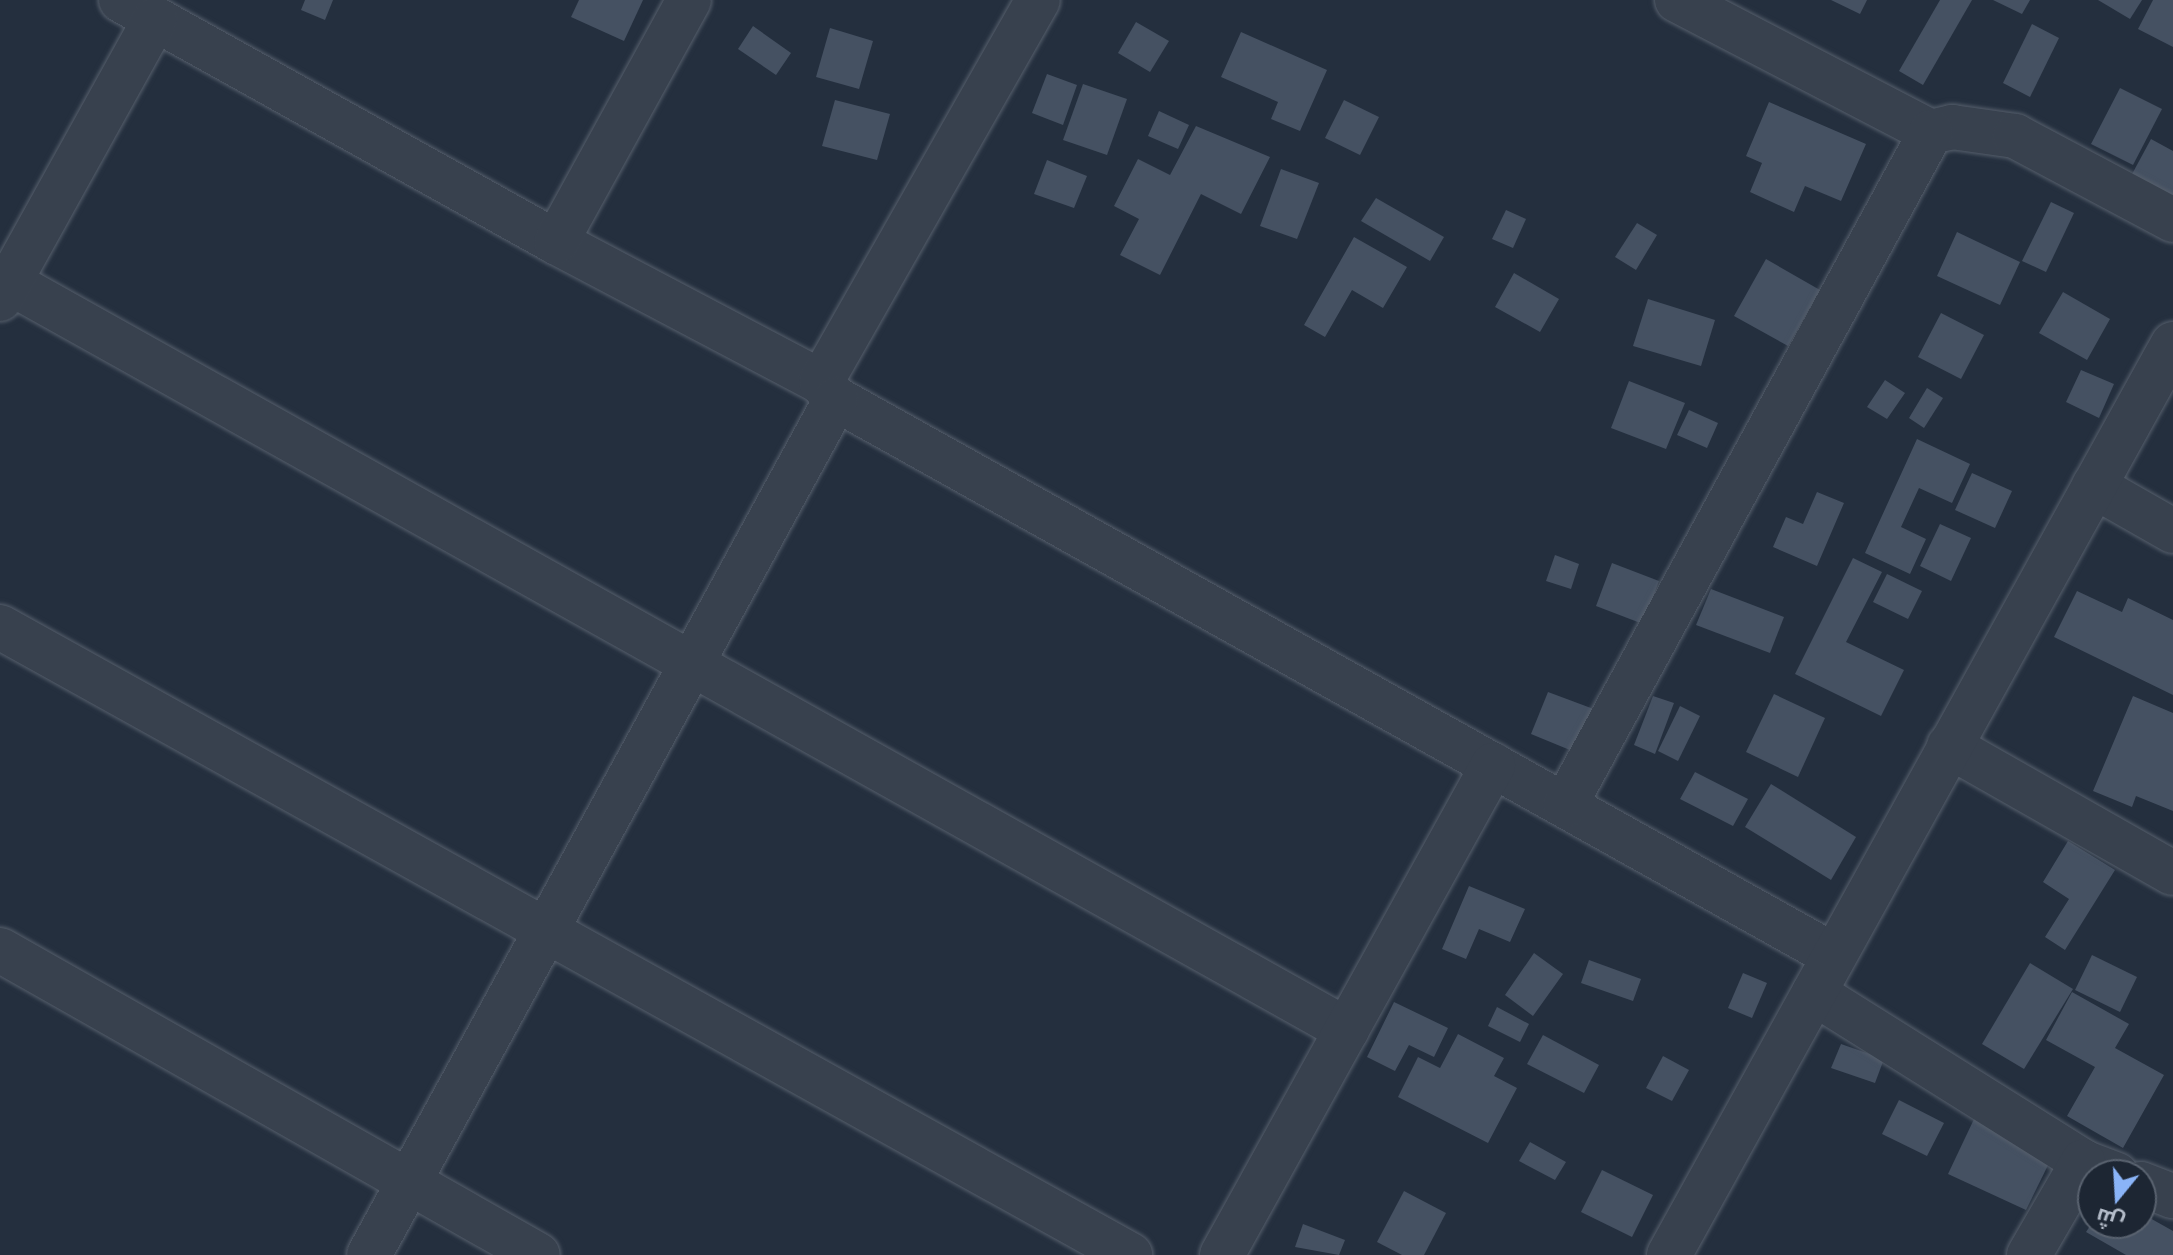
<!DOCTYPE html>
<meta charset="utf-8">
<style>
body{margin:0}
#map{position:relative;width:2173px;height:1255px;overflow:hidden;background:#242f3e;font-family:Lato,Cairo,sans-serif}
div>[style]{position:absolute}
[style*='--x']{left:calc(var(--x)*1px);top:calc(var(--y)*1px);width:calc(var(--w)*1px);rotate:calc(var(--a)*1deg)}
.building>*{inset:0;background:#455162}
.roads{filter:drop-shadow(0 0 2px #565f6c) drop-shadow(0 0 2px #565f6c)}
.minor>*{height:44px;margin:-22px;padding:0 22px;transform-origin:22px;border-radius:22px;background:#38414e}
span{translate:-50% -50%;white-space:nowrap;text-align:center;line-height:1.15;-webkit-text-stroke:6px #1d2633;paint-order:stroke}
.north{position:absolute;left:2077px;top:1159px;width:80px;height:80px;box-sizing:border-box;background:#1d2633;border:2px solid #59626f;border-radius:50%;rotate:198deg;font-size:22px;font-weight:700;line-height:32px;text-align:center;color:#b4bcc9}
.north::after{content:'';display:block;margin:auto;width:28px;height:36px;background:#8ab4f8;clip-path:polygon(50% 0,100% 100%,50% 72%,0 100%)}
</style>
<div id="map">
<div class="building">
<div style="clip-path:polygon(305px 0,333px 0,325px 20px,301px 10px)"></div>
<div style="clip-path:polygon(579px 0,643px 0,624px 41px,571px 17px)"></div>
<div style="clip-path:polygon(1831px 0,1867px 0,1860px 14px)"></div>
<div style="clip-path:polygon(1940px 0,1972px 0,1923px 85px,1899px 71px)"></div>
<div style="clip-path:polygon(1993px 0,2030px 0,2022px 14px)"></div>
<div style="clip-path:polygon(2098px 0,2142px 0,2130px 19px)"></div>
<div style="clip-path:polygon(2153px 0,2173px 0,2173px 47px,2138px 29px)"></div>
<div style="clip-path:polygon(1136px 22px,1169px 41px,1150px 72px,1118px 53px)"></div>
<div style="clip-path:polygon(2032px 24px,2059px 38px,2030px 97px,2003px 83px)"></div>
<div style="clip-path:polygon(753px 26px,791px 53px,776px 75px,738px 49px)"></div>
<div style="clip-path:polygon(830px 28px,873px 41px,859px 89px,816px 77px)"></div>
<div style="clip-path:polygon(1241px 32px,1327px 70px,1300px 131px,1271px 119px,1278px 102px,1221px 77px)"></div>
<div style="clip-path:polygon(1047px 74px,1077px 85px,1063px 125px,1032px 113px)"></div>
<div style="clip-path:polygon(1083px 84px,1127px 99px,1107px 155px,1063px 140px)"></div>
<div style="clip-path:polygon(2120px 88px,2162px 109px,2133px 165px,2091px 144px)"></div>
<div style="clip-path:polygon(835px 100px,890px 114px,877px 160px,822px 146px)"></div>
<div style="clip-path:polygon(1344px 100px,1379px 117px,1360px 155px,1325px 138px)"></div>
<div style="clip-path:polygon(1769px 102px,1866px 144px,1841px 201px,1805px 186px,1794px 212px,1750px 192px,1762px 163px,1746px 156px)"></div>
<div style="clip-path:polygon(1159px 111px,1189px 125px,1178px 149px,1148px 136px)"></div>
<div style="clip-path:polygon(1196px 126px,1270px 157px,1241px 214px,1201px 194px,1160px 275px,1120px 255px,1139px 219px,1114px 206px,1138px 159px,1170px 175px)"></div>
<div style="clip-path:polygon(2151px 139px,2173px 151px,2173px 197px,2131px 176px)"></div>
<div style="clip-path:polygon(1047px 160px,1087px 176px,1074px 208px,1034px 194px)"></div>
<div style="clip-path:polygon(1281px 169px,1319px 183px,1297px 239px,1260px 226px)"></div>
<div style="clip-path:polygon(1376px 198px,1444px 237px,1430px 261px,1361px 221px)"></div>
<div style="clip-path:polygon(2051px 202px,2074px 213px,2046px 272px,2022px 261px)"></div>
<div style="clip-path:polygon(1506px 210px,1526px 219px,1513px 248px,1492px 239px)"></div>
<div style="clip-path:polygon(1637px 223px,1657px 235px,1636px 270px,1615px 257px)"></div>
<div style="clip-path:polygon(1957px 232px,2020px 262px,2000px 305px,1937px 276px)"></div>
<div style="clip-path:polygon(1354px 237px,1407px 267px,1383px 308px,1352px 290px,1325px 337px,1304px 325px)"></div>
<div style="clip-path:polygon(1766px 259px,1820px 290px,1788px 346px,1734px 316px)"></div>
<div style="clip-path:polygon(1514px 273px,1559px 299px,1540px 332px,1495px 307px)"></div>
<div style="clip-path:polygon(2063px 292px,2110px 319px,2087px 360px,2039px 333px)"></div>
<div style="clip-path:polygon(1648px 299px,1715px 320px,1701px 366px,1633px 346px)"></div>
<div style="clip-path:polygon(1941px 313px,1984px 335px,1961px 379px,1918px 357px)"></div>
<div style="clip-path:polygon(2081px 370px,2114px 384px,2099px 418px,2066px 402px)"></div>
<div style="clip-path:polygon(1885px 380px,1905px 393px,1887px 419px,1867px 407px)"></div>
<div style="clip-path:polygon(1629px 381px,1685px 403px,1666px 449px,1611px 428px)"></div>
<div style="clip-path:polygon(1927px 388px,1943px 398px,1924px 428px,1909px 418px)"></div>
<div style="clip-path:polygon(1689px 410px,1718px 423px,1707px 448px,1677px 435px)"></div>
<div style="clip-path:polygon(1917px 439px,1970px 464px,1952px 503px,1919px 488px,1901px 527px,1926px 539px,1910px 574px,1865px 553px)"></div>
<div style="clip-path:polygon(1972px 473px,2012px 491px,1995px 528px,1955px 510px)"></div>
<div style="clip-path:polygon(1817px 492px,1844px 503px,1817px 566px,1773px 547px,1786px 517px,1803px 524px)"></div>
<div style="clip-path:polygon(1940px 524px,1971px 538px,1951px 581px,1920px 566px)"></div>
<div style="clip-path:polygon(1555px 555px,1579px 564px,1571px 589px,1546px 581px)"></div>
<div style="clip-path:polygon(1853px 558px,1882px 572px,1846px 642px,1904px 670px,1881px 716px,1795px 674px)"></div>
<div style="clip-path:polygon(1612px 563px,1659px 581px,1643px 624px,1596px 606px)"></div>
<div style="clip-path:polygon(1887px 574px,1922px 591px,1908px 619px,1873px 602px)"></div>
<div style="clip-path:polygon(1711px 589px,1784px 617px,1770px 653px,1696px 625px)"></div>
<div style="clip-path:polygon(2077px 591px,2122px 612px,2128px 598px,2173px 620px,2173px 695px,2054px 637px)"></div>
<div style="clip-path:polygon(1548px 692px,1599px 711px,1582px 755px,1531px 734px)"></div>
<div style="clip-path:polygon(1774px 694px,1825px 718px,1798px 777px,1746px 752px)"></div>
<div style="clip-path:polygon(1653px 696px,1674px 703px,1655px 754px,1634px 745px)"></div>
<div style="clip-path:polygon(2133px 696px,2173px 713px,2173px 811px,2136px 796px,2132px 807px,2093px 791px)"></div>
<div style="clip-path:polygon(1680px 706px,1700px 716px,1678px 761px,1658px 751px)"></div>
<div style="clip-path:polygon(1695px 772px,1748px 799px,1733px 826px,1680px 799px)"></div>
<div style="clip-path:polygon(1771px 784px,1856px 837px,1831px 880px,1745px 827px)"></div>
<div style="clip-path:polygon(2068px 841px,2115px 870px,2065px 950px,2045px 937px,2069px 899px,2043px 882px)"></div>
<div style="clip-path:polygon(1469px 886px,1525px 909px,1510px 942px,1479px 929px,1466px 959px,1442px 949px)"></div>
<div style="clip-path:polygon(1534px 953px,1563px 974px,1533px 1016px,1505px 995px)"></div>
<div style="clip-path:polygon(2092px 955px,2137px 977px,2120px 1012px,2075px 990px)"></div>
<div style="clip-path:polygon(1589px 960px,1641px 979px,1633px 1001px,1581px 983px)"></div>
<div style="clip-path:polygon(2030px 963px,2073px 989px,2024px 1069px,1982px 1044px)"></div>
<div style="clip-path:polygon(1743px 973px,1767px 983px,1752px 1018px,1728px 1008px)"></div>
<div style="clip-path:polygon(2072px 992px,2129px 1024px,2115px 1048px,2164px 1075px,2123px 1148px,2067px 1116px,2095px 1067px,2046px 1040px)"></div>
<div style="clip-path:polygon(1394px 1002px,1448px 1028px,1434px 1057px,1409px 1045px,1395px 1071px,1367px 1057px)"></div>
<div style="clip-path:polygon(1497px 1007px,1529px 1024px,1520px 1042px,1488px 1026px)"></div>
<div style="clip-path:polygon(1458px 1034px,1504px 1058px,1494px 1076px,1517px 1088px,1488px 1143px,1398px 1097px,1418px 1057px,1440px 1068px)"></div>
<div style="clip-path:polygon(1543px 1035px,1599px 1065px,1584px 1093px,1527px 1064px)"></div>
<div style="clip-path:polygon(1841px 1044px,1884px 1059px,1875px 1083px,1831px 1068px)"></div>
<div style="clip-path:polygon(1663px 1056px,1689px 1070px,1672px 1101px,1646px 1088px)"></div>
<div style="clip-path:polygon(1899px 1100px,1944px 1123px,1927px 1156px,1882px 1134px)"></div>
<div style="clip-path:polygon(1975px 1117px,2053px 1155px,2026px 1210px,1948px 1174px)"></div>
<div style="clip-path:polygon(1530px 1142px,1566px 1162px,1555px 1180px,1519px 1161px)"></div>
<div style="clip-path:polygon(1602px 1170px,1653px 1195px,1632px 1237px,1581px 1212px)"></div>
<div style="clip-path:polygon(1404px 1191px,1446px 1213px,1424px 1255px,1402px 1255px,1377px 1242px)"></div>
<div style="clip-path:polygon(2141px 1213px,2173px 1231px,2173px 1255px,2126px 1255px,2086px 1232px,2092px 1223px,2141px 1223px)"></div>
<div style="clip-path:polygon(1303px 1224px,1345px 1240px,1339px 1255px,1295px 1247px)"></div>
</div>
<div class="roads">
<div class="minor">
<div style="--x:121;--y:0;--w:498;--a:29.1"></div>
<div style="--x:556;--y:242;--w:300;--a:27.8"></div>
<div style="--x:821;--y:382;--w:23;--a:49"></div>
<div style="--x:836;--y:399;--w:1142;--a:29.15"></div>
<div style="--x:1677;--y:0;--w:286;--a:27.5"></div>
<div style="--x:1931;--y:132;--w:22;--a:-13"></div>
<div style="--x:1952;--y:127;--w:64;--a:8.1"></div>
<div style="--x:2015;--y:136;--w:179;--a:28"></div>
<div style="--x:556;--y:242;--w:276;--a:-61.2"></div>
<div style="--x:0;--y:277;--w:1543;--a:29.21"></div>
<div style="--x:0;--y:299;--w:320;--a:-61"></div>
<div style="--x:821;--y:382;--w:439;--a:-60.4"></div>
<div style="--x:2094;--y:486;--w:91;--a:29.7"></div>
<div style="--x:0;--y:627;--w:1293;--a:29.06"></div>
<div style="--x:1949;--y:746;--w:257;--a:29.6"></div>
<div style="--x:1565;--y:805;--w:766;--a:-61.46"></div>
<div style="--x:0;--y:950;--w:618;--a:29.55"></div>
<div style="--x:1814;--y:993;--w:318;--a:32.1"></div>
<div style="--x:2083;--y:1162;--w:36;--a:21"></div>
<div style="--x:2141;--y:1184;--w:34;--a:21"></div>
<div style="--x:369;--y:1255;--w:975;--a:-61.38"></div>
<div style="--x:1222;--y:1255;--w:560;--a:-61.05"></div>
<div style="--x:1669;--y:1255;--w:1041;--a:-61.05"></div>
<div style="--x:2029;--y:1255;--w:108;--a:-59.9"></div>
</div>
</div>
<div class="north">ش</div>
</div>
